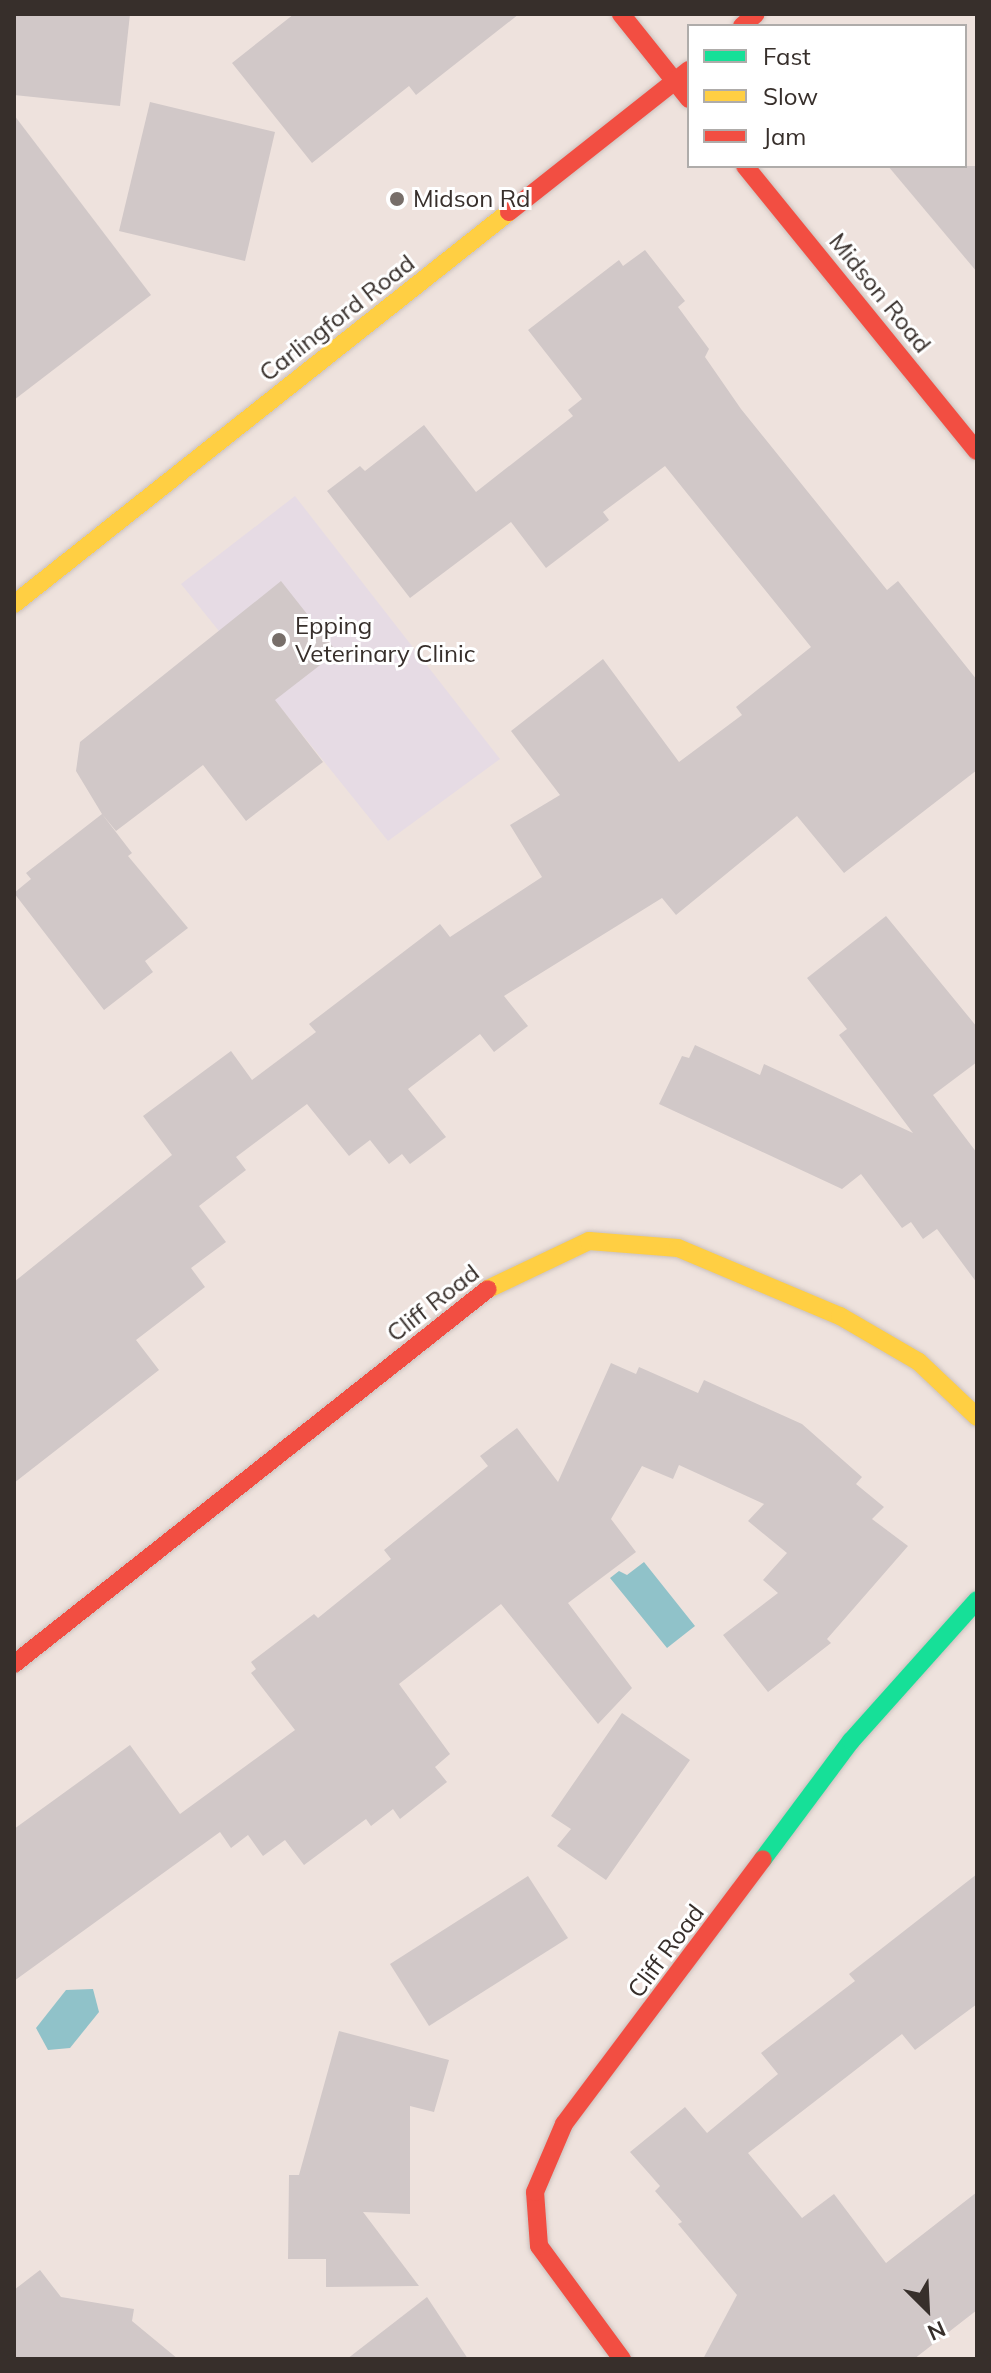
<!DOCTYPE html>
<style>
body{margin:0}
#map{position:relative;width:991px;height:2373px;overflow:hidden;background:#eee2dd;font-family:Mulish,sans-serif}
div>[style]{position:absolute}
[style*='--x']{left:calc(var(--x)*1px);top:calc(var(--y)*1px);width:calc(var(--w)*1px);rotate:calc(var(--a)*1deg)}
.commercial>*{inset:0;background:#e6dbe4}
.water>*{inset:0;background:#90c2c9}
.building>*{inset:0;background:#d1c8c8}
.roads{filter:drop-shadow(0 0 2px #cac0bc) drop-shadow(0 0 2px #cac0bc)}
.fast>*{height:18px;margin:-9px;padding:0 9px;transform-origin:9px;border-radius:9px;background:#16e098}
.slow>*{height:18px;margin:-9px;padding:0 9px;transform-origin:9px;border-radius:9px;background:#ffcf43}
.jam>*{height:18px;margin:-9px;padding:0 9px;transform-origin:9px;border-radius:9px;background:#f24e42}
.dots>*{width:22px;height:22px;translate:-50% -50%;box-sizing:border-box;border:4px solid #fff;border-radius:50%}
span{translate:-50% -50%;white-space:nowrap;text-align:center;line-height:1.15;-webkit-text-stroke:6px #fff;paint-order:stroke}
.poi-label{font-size:24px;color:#372f2b}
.left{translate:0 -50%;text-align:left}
.street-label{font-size:24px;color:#372f2b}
.frame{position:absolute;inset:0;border:16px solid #372f2b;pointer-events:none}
.legend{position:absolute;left:687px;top:24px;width:280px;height:144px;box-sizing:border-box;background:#fff;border:2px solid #afacaa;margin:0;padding:10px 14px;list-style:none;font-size:24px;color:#372f2b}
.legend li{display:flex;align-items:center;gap:16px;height:40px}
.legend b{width:40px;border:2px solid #afacaa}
.north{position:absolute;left:887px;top:2269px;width:80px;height:80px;-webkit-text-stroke:6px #fff;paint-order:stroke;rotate:156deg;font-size:22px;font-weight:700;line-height:32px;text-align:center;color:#372f2b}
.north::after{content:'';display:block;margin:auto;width:28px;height:36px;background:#372f2b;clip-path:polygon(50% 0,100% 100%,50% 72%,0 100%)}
</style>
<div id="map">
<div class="commercial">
<div style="clip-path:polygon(295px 496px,500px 759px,388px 841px,181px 584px)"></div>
</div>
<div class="water">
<div style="clip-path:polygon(644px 1562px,695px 1626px,667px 1648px,610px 1578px,619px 1571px,627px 1575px)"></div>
<div style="clip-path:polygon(93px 1989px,99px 2012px,70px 2048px,48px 2050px,36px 2028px,66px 1990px)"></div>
</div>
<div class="building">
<div style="clip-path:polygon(14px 14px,130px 14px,120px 106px,14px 95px)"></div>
<div style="clip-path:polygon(294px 14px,519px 14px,416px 95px,409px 86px,312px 163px,232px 63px)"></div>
<div style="clip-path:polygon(150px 102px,275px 132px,245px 261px,119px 231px)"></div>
<div style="clip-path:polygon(14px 115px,151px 295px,14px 400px)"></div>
<div style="clip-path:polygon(888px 166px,977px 166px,977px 272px)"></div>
<div style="clip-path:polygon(645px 250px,685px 301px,678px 307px,709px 349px,705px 357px,741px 409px,887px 590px,898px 581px,977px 680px,977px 770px,844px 873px,797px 816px,676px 915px,662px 898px,504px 996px,528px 1026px,494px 1052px,480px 1034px,408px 1089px,446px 1137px,410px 1164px,402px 1154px,389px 1164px,370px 1140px,349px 1156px,307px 1104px,236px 1157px,246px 1170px,199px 1206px,226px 1242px,191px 1268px,205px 1287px,136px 1340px,159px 1370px,14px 1483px,14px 1282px,172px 1155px,143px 1116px,231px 1051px,252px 1080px,316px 1032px,309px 1024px,440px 924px,450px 937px,542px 877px,510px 825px,560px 795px,511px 731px,603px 659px,679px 762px,742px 715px,736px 707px,811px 647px,665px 466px,603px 512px,609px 520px,546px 568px,511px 522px,410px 598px,327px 491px,360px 466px,365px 471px,424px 425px,476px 492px,573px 416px,568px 410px,582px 399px,528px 330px,619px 260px,623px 266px)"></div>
<div style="clip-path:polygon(281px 581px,337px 652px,275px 700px,323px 762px,246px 821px,203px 765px,116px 831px,102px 814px,132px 853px,128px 856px,188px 928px,145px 961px,153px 972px,104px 1010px,14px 893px,31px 879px,26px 873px,102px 814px,76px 771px,80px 742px)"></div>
<div style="clip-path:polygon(886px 916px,977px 1027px,977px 1062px,933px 1095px,977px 1153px,977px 1283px,937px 1229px,923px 1239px,911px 1222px,902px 1228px,861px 1174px,842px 1189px,659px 1104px,682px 1056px,689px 1058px,695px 1045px,760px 1075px,764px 1064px,913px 1133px,839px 1035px,847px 1029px,807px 978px)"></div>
<div style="clip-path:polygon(611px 1363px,636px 1374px,639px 1367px,698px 1393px,704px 1380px,802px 1424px,862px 1477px,856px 1484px,884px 1507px,872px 1519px,908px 1546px,827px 1639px,831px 1643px,768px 1692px,723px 1635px,778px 1593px,763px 1580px,787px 1553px,748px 1521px,764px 1504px,679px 1465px,673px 1479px,642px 1466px,611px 1519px,636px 1552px,568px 1603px,632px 1688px,598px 1724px,501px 1604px,399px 1684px,450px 1754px,435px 1767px,447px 1782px,400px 1819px,393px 1809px,371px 1826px,366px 1819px,304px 1865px,285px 1840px,263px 1856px,248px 1835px,231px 1848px,220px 1832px,14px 1981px,14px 1829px,130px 1745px,180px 1814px,295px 1730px,251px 1673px,256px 1669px,251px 1662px,314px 1614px,318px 1618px,391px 1559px,384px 1550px,488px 1466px,480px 1456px,517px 1428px,558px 1482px)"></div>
<div style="clip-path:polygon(622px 1713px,690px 1760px,606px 1880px,557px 1846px,571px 1829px,551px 1816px)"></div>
<div style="clip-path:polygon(977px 1874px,977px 2004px,915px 2050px,902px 2034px,748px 2153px,802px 2218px,834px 2194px,886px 2263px,977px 2192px,977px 2310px,914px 2359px,703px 2359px,737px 2295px,678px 2224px,682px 2222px,655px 2191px,660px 2186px,630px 2152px,685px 2107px,707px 2133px,778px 2074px,761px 2053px,855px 1981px,849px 1974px)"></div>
<div style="clip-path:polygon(528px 1876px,568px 1938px,429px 2026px,390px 1964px)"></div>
<div style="clip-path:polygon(339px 2031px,449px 2060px,434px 2112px,410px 2106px,410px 2214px,363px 2212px,419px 2286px,326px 2287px,326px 2259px,288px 2259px,289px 2175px,299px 2175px)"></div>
<div style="clip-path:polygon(40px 2270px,61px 2297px,134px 2309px,132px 2321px,178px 2359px,14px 2359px,14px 2290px)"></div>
<div style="clip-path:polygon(427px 2297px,468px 2359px,347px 2359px)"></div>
</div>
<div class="roads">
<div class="fast">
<div style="--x:763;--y:1859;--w:147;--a:-53.3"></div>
<div style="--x:851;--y:1741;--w:189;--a:-48.2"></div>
</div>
<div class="slow">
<div style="--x:14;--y:604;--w:631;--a:-38.38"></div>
<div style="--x:488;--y:1289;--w:112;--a:-25.4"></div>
<div style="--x:589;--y:1241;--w:89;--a:4.5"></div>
<div style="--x:678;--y:1248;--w:176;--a:22.8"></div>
<div style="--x:840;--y:1316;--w:91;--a:30.2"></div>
<div style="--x:919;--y:1362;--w:80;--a:43.5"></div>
</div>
<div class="jam">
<div style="--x:621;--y:14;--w:109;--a:51.3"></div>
<div style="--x:742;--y:26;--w:18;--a:-41"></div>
<div style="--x:745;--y:166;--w:367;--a:50.9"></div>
<div style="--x:509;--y:212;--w:229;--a:-38.3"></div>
<div style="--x:14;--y:1664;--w:604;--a:-38.35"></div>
<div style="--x:622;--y:2359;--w:140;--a:-126.3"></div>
<div style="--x:539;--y:2246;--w:54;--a:-94.2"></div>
<div style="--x:535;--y:2192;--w:74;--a:-66.9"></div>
<div style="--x:564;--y:2124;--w:331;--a:-53.1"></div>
</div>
</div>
<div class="dots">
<div style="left:397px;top:199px;background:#776e69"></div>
<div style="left:279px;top:640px;background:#776e69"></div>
</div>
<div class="poi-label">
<span class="left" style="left:413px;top:199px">Midson Rd</span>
<span class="left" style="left:295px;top:640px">Epping<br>Veterinary Clinic</span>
</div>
<div class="street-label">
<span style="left:880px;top:293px;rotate:51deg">Midson Road</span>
<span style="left:337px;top:318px;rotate:-38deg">Carlingford Road</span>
<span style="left:433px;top:1303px;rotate:-38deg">Cliff Road</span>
<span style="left:666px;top:1951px;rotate:-53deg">Cliff Road</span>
</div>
<div class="frame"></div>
<ul class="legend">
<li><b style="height:10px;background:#16e098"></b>Fast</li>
<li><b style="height:10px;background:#ffcf43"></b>Slow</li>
<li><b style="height:10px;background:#f24e42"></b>Jam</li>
</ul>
<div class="north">N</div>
</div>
